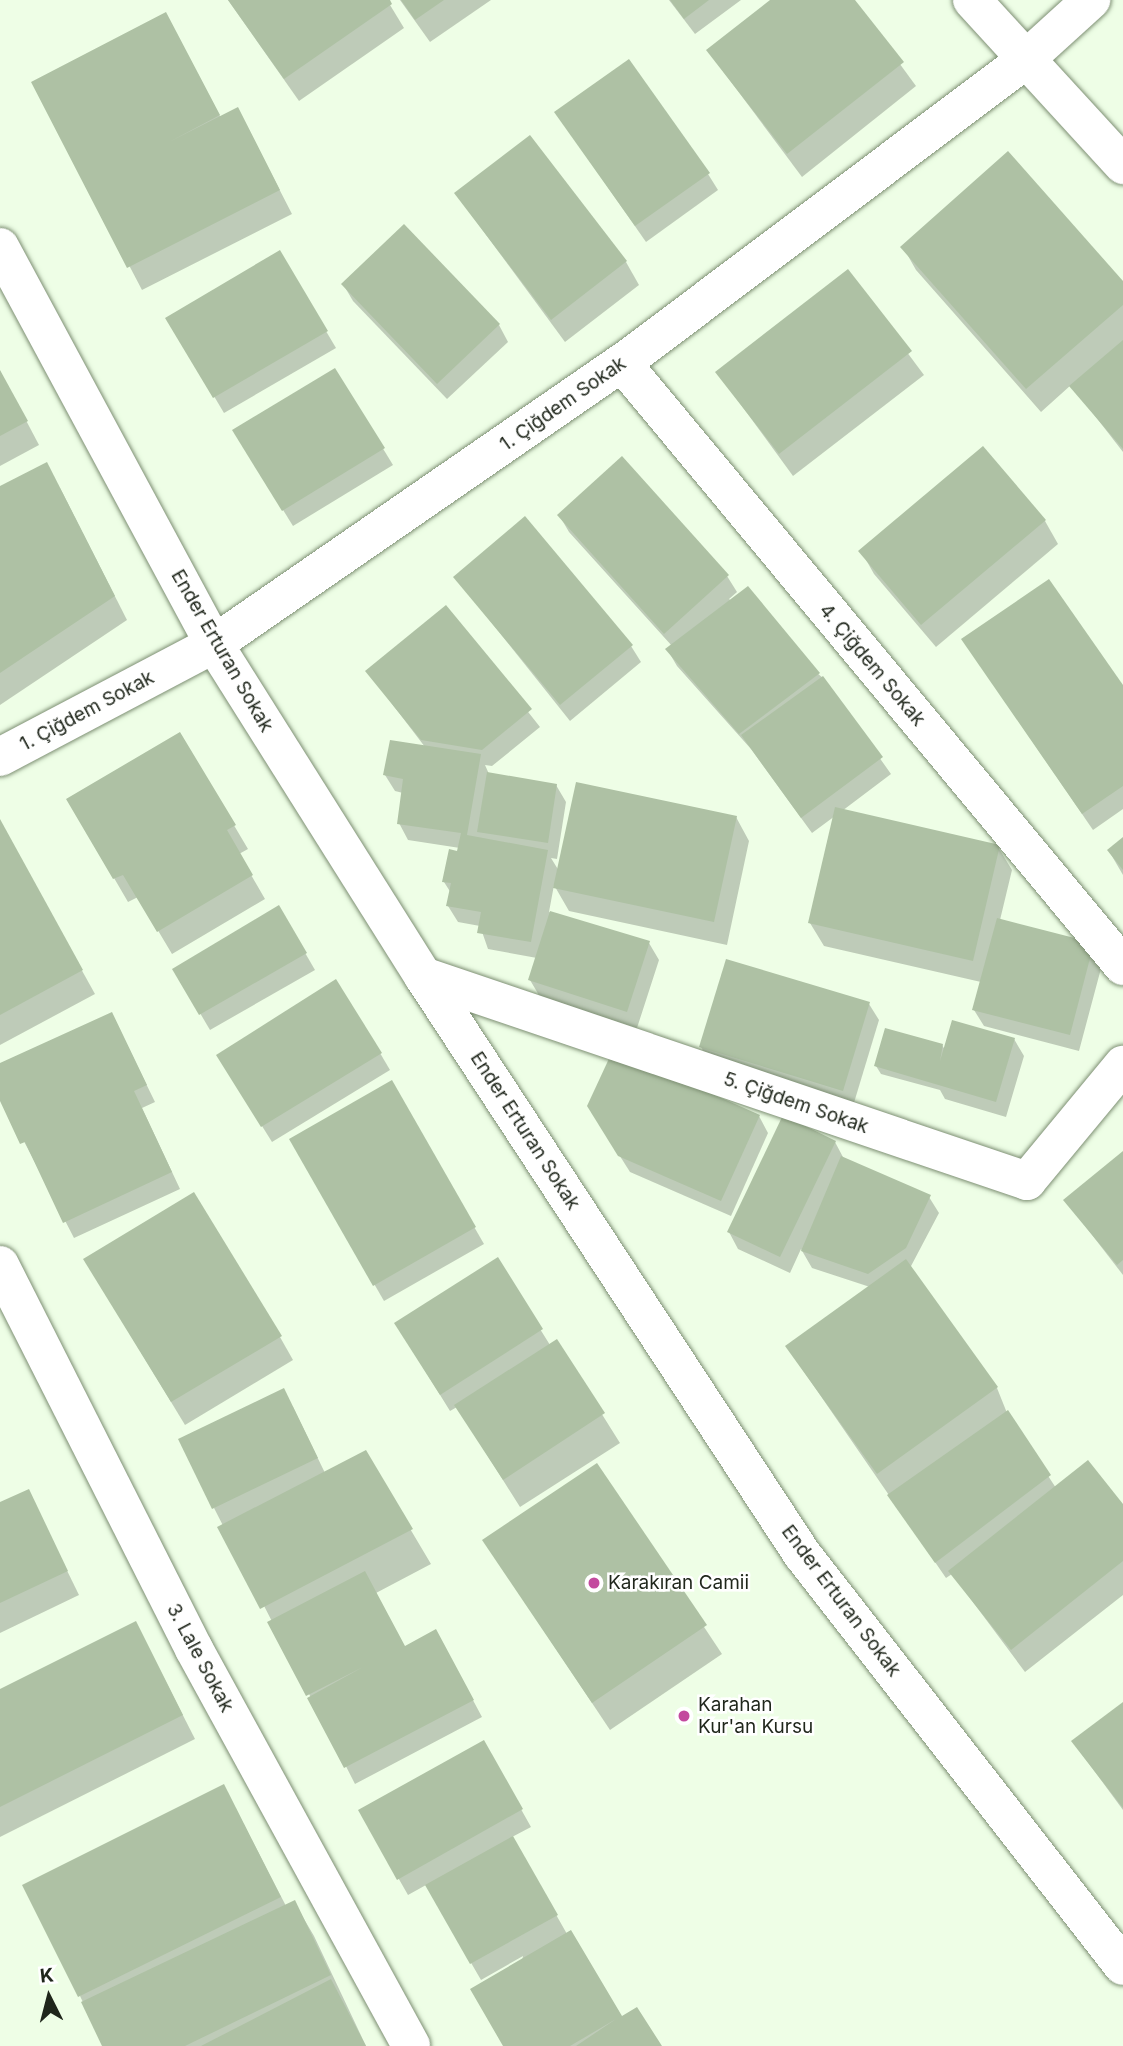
<!DOCTYPE html>
<meta charset="utf-8">
<style>
body{margin:0}
#map{position:relative;width:1123px;height:2046px;overflow:hidden;background:#eefee6;font-family:Inter,sans-serif}
div>[style]{position:absolute}
[style*='--x']{left:calc(var(--x)*1px);top:calc(var(--y)*1px);width:calc(var(--w)*1px);rotate:calc(var(--a)*1deg)}
.shadow>*{inset:0;background:#0003}
.building>*{inset:0;background:#aec1a4}
.roads{filter:drop-shadow(0 0 2px #7d8f73) drop-shadow(0 0 2px #7d8f73)}
.street>*{height:38px;margin:-19px;padding:0 19px;transform-origin:19px;border-radius:19px;background:#fff}
.dots>*{width:19px;height:19px;translate:-50% -50%;box-sizing:border-box;border:4px solid #fff;border-radius:50%}
span{translate:-50% -50%;white-space:nowrap;text-align:center;line-height:1.15;-webkit-text-stroke:5px #fff;paint-order:stroke}
.street-label{font-size:19px;color:#1f261b}
.poi-label{font-size:19px;color:#1f261b}
.left{translate:0 -50%;text-align:left}
.north{position:absolute;left:14px;top:1962px;width:70px;height:70px;-webkit-text-stroke:5px #fff;paint-order:stroke;rotate:354deg;font-size:19px;font-weight:700;line-height:28px;text-align:center;color:#1f261b}
.north::after{content:'';display:block;margin:auto;width:24px;height:32px;background:#1f261b;clip-path:polygon(50% 0,100% 100%,50% 72%,0 100%)}
</style>
<div id="map">
<div class="shadow">
<div style="clip-path:polygon(228px 0,387px 0,404px 28px,299px 101px)"></div>
<div style="clip-path:polygon(400px 0,491px 0,430px 42px)"></div>
<div style="clip-path:polygon(669px 0,741px 0,695px 34px)"></div>
<div style="clip-path:polygon(773px 0,853px 0,916px 86px,802px 177px,708px 51px)"></div>
<div style="clip-path:polygon(166px 14px,221px 118px,238px 109px,292px 214px,142px 290px,33px 82px)"></div>
<div style="clip-path:polygon(556px 113px,708px 174px,718px 190px,646px 242px)"></div>
<div style="clip-path:polygon(456px 194px,626px 262px,639px 285px,565px 342px)"></div>
<div style="clip-path:polygon(903px 247px,1123px 283px,1123px 452px,1071px 385px,1041px 412px,916px 270px)"></div>
<div style="clip-path:polygon(279px 252px,336px 348px,224px 413px,168px 319px)"></div>
<div style="clip-path:polygon(847px 272px,924px 375px,793px 476px,717px 372px)"></div>
<div style="clip-path:polygon(343px 284px,499px 325px,508px 342px,447px 399px,353px 301px)"></div>
<div style="clip-path:polygon(335px 370px,393px 465px,293px 526px,244px 447px)"></div>
<div style="clip-path:polygon(0 371px,39px 445px,0 466px)"></div>
<div style="clip-path:polygon(982px 448px,1045px 521px,1058px 544px,936px 647px,874px 574px,861px 551px)"></div>
<div style="clip-path:polygon(0 488px,60px 488px,127px 620px,0 705px)"></div>
<div style="clip-path:polygon(559px 515px,727px 576px,737px 592px,729px 599px,823px 678px,891px 774px,842px 811px,998px 847px,1012px 870px,1000px 920px,1103px 961px,1079px 1051px,984px 1026px,974px 1010px,981px 982px,824px 946px,810px 923px,835px 816px,812px 833px,751px 749px,677px 666px,667px 649px,672px 646px,569px 532px)"></div>
<div style="clip-path:polygon(455px 577px,631px 646px,641px 662px,570px 721px)"></div>
<div style="clip-path:polygon(445px 607px,540px 727px,492px 766px,485px 765px,489px 774px,556px 785px,566px 802px,557px 859px,551px 858px,559px 871px,736px 817px,749px 841px,727px 945px,569px 911px,554px 885px,549px 912px,649px 943px,659px 960px,637px 1028px,540px 997px,530px 980px,537px 958px,488px 949px,480px 926px,458px 922px,448px 906px,451px 893px,444px 882px,460px 848px,408px 840px,399px 823px,403px 793px,395px 791px,385px 775px,425px 747px,367px 671px)"></div>
<div style="clip-path:polygon(963px 640px,1123px 689px,1123px 809px,1093px 830px)"></div>
<div style="clip-path:polygon(180px 734px,248px 849px,239px 854px,265px 899px,172px 954px,138px 897px,128px 902px,68px 799px)"></div>
<div style="clip-path:polygon(0 823px,95px 994px,0 1045px)"></div>
<div style="clip-path:polygon(1123px 839px,1123px 875px,1109px 851px)"></div>
<div style="clip-path:polygon(279px 908px,315px 970px,210px 1030px,174px 969px)"></div>
<div style="clip-path:polygon(869px 1004px,879px 1020px,853px 1106px,711px 1064px,701px 1047px)"></div>
<div style="clip-path:polygon(112px 1014px,155px 1102px,142px 1108px,180px 1189px,74px 1238px,0 1095px,0 1065px)"></div>
<div style="clip-path:polygon(1014px 1039px,1024px 1056px,1006px 1117px,945px 1099px,940px 1090px,881px 1074px,876px 1066px,942px 1045px,945px 1050px)"></div>
<div style="clip-path:polygon(380px 1053px,390px 1070px,272px 1142px,228px 1072px)"></div>
<div style="clip-path:polygon(391px 1083px,484px 1244px,384px 1301px,291px 1140px)"></div>
<div style="clip-path:polygon(759px 1116px,768px 1133px,731px 1216px,630px 1172px,599px 1123px)"></div>
<div style="clip-path:polygon(835px 1142px,844px 1159px,929px 1197px,939px 1213px,910px 1268px,997px 1388px,1007px 1413px,1056px 1488px,1123px 1507px,1123px 1595px,1025px 1672px,952px 1574px,946px 1578px,787px 1347px,870px 1287px,812px 1268px,801px 1249px,790px 1273px,738px 1249px,729px 1232px)"></div>
<div style="clip-path:polygon(1123px 1153px,1123px 1275px,1065px 1200px)"></div>
<div style="clip-path:polygon(497px 1260px,550px 1345px,556px 1341px,620px 1443px,520px 1507px,457px 1407px,450px 1411px,406px 1340px)"></div>
<div style="clip-path:polygon(99px 1283px,280px 1337px,293px 1360px,185px 1425px)"></div>
<div style="clip-path:polygon(293px 1407px,325px 1473px,365px 1453px,431px 1564px,376px 1593px,405px 1648px,445px 1648px,482px 1717px,355px 1784px,214px 1508px)"></div>
<div style="clip-path:polygon(597px 1466px,722px 1654px,610px 1730px,484px 1541px)"></div>
<div style="clip-path:polygon(28px 1491px,79px 1595px,0 1633px,0 1504px)"></div>
<div style="clip-path:polygon(136px 1623px,195px 1739px,0 1837px,0 1691px)"></div>
<div style="clip-path:polygon(1123px 1704px,1123px 1810px,1073px 1742px)"></div>
<div style="clip-path:polygon(484px 1743px,531px 1827px,512px 1837px,567px 1934px,621px 2019px,660px 2046px,505px 2046px,523px 1956px,481px 1980px,426px 1885px,408px 1895px,360px 1811px)"></div>
<div style="clip-path:polygon(224px 1786px,286px 1906px,294px 1902px,314px 1936px,366px 2046px,104px 2046px,80px 1996px)"></div>
</div>
<div class="building">
<div style="clip-path:polygon(228px 0,390px 0,392px 4px,284px 79px)"></div>
<div style="clip-path:polygon(401px 0,444px 0,415px 20px)"></div>
<div style="clip-path:polygon(670px 0,709px 0,684px 19px)"></div>
<div style="clip-path:polygon(770px 0,855px 0,904px 62px,787px 154px,706px 50px)"></div>
<div style="clip-path:polygon(166px 12px,220px 115px,169px 142px,238px 107px,280px 190px,127px 268px,31px 82px)"></div>
<div style="clip-path:polygon(629px 59px,710px 173px,635px 226px,554px 112px)"></div>
<div style="clip-path:polygon(530px 135px,627px 261px,551px 320px,454px 193px)"></div>
<div style="clip-path:polygon(1008px 151px,1123px 281px,1123px 305px,1026px 389px,900px 247px)"></div>
<div style="clip-path:polygon(404px 224px,500px 324px,437px 384px,341px 284px)"></div>
<div style="clip-path:polygon(280px 250px,328px 331px,213px 398px,165px 318px)"></div>
<div style="clip-path:polygon(848px 269px,912px 351px,779px 454px,715px 372px)"></div>
<div style="clip-path:polygon(1123px 340px,1123px 449px,1069px 386px)"></div>
<div style="clip-path:polygon(335px 368px,385px 448px,282px 511px,232px 430px)"></div>
<div style="clip-path:polygon(0 370px,28px 421px,0 436px)"></div>
<div style="clip-path:polygon(983px 446px,1046px 520px,921px 625px,858px 551px)"></div>
<div style="clip-path:polygon(622px 456px,729px 575px,664px 634px,557px 515px)"></div>
<div style="clip-path:polygon(47px 462px,115px 596px,0 673px,0 486px)"></div>
<div style="clip-path:polygon(525px 516px,633px 645px,560px 705px,453px 577px)"></div>
<div style="clip-path:polygon(1049px 579px,1123px 685px,1123px 786px,1082px 814px,961px 639px)"></div>
<div style="clip-path:polygon(748px 586px,820px 673px,739px 734px,665px 649px)"></div>
<div style="clip-path:polygon(446px 605px,532px 709px,482px 750px,421px 740px,365px 671px)"></div>
<div style="clip-path:polygon(823px 676px,883px 757px,801px 818px,741px 735px)"></div>
<div style="clip-path:polygon(180px 732px,236px 825px,227px 830px,253px 875px,157px 932px,123px 875px,113px 879px,66px 799px)"></div>
<div style="clip-path:polygon(390px 740px,481px 754px,467px 835px,548px 850px,531px 942px,477px 933px,481px 912px,446px 906px,451px 883px,442px 882px,449px 849px,457px 851px,461px 833px,397px 824px,403px 779px,383px 775px)"></div>
<div style="clip-path:polygon(487px 772px,557px 784px,548px 843px,477px 832px)"></div>
<div style="clip-path:polygon(576px 782px,737px 816px,714px 922px,553px 888px)"></div>
<div style="clip-path:polygon(835px 807px,1000px 845px,973px 961px,808px 923px)"></div>
<div style="clip-path:polygon(0 819px,83px 970px,0 1015px)"></div>
<div style="clip-path:polygon(1123px 837px,1123px 870px,1107px 850px)"></div>
<div style="clip-path:polygon(279px 905px,307px 953px,199px 1015px,172px 969px)"></div>
<div style="clip-path:polygon(550px 911px,650px 941px,627px 1012px,528px 980px)"></div>
<div style="clip-path:polygon(997px 918px,1094px 943px,1070px 1035px,972px 1010px)"></div>
<div style="clip-path:polygon(726px 959px,870px 1002px,843px 1091px,699px 1047px)"></div>
<div style="clip-path:polygon(336px 979px,382px 1053px,261px 1127px,216px 1055px)"></div>
<div style="clip-path:polygon(112px 1012px,147px 1085px,134px 1091px,172px 1172px,63px 1223px,25px 1142px,20px 1144px,0 1101px,0 1063px)"></div>
<div style="clip-path:polygon(952px 1020px,1015px 1038px,996px 1102px,874px 1066px,885px 1028px,943px 1044px,940px 1061px)"></div>
<div style="clip-path:polygon(613px 1050px,760px 1115px,721px 1201px,618px 1156px,587px 1106px)"></div>
<div style="clip-path:polygon(392px 1080px,476px 1227px,373px 1286px,289px 1139px)"></div>
<div style="clip-path:polygon(783px 1115px,836px 1141px,780px 1257px,727px 1232px)"></div>
<div style="clip-path:polygon(1123px 1151px,1123px 1260px,1117px 1265px,1063px 1200px)"></div>
<div style="clip-path:polygon(841px 1156px,931px 1195px,906px 1248px,868px 1274px,801px 1251px)"></div>
<div style="clip-path:polygon(194px 1192px,282px 1336px,171px 1402px,83px 1259px)"></div>
<div style="clip-path:polygon(498px 1257px,543px 1329px,440px 1395px,394px 1323px)"></div>
<div style="clip-path:polygon(906px 1259px,998px 1387px,877px 1474px,785px 1346px)"></div>
<div style="clip-path:polygon(557px 1339px,605px 1413px,503px 1480px,454px 1405px)"></div>
<div style="clip-path:polygon(284px 1388px,318px 1458px,212px 1509px,178px 1439px)"></div>
<div style="clip-path:polygon(1008px 1410px,1051px 1475px,935px 1563px,887px 1495px)"></div>
<div style="clip-path:polygon(366px 1450px,413px 1529px,260px 1609px,217px 1527px)"></div>
<div style="clip-path:polygon(1088px 1460px,1123px 1504px,1123px 1561px,1011px 1650px,948px 1571px)"></div>
<div style="clip-path:polygon(597px 1463px,707px 1625px,592px 1703px,482px 1540px)"></div>
<div style="clip-path:polygon(29px 1489px,68px 1571px,0 1603px,0 1502px)"></div>
<div style="clip-path:polygon(365px 1571px,405px 1646px,436px 1629px,474px 1700px,344px 1768px,307px 1698px,363px 1667px,306px 1696px,267px 1622px)"></div>
<div style="clip-path:polygon(136px 1621px,183px 1715px,0 1807px,0 1689px)"></div>
<div style="clip-path:polygon(1123px 1702px,1123px 1808px,1071px 1741px)"></div>
<div style="clip-path:polygon(484px 1740px,523px 1809px,397px 1880px,358px 1810px)"></div>
<div style="clip-path:polygon(224px 1784px,281px 1897px,78px 1997px,22px 1885px)"></div>
<div style="clip-path:polygon(513px 1836px,558px 1915px,470px 1964px,425px 1885px)"></div>
<div style="clip-path:polygon(295px 1900px,331px 1975px,185px 2046px,102px 2046px,81px 2002px)"></div>
<div style="clip-path:polygon(571px 1930px,622px 2016px,637px 2007px,662px 2046px,576px 2046px,616px 2019px,570px 2046px,503px 2046px,470px 1989px)"></div>
<div style="clip-path:polygon(331px 1979px,366px 2046px,201px 2046px)"></div>
</div>
<div class="roads">
<div class="street">
<div style="--x:972;--y:0;--w:224;--a:47.5"></div>
<div style="--x:0;--y:247;--w:451;--a:61.7"></div>
<div style="--x:214;--y:644;--w:392;--a:57.8"></div>
<div style="--x:423;--y:976;--w:691;--a:56.75"></div>
<div style="--x:802;--y:1554;--w:522;--a:52.08"></div>
<div style="--x:622;--y:363;--w:784;--a:50.28"></div>
<div style="--x:0;--y:757;--w:242;--a:-27.8"></div>
<div style="--x:214;--y:644;--w:495;--a:-34.6"></div>
<div style="--x:622;--y:363;--w:503;--a:-36.92"></div>
<div style="--x:1024;--y:61;--w:91;--a:-42.3"></div>
<div style="--x:423;--y:976;--w:638;--a:18.75"></div>
<div style="--x:1027;--y:1181;--w:151;--a:-50.4"></div>
<div style="--x:0;--y:1265;--w:430;--a:63.2"></div>
<div style="--x:194;--y:1649;--w:452;--a:61.3"></div>
</div>
</div>
<div class="dots">
<div style="left:594px;top:1583px;background:#c34a9e"></div>
<div style="left:684px;top:1716px;background:#c34a9e"></div>
</div>
<div class="street-label">
<span style="left:563px;top:404px;rotate:-35deg">1. Çiğdem Sokak</span>
<span style="left:222px;top:651px;rotate:60deg">Ender Erturan Sokak</span>
<span style="left:872px;top:665px;rotate:50deg">4. Çiğdem Sokak</span>
<span style="left:87px;top:711px;rotate:-28deg">1. Çiğdem Sokak</span>
<span style="left:796px;top:1103px;rotate:19deg">5. Çiğdem Sokak</span>
<span style="left:525px;top:1131px;rotate:57deg">Ender Erturan Sokak</span>
<span style="left:841px;top:1601px;rotate:53deg">Ender Erturan Sokak</span>
<span style="left:200px;top:1658px;rotate:62deg">3. Lale Sokak</span>
</div>
<div class="poi-label">
<span class="left" style="left:608px;top:1583px">Karakıran Camii</span>
<span class="left" style="left:698px;top:1716px">Karahan<br>Kur'an Kursu</span>
</div>
<div class="north">K</div>
</div>
